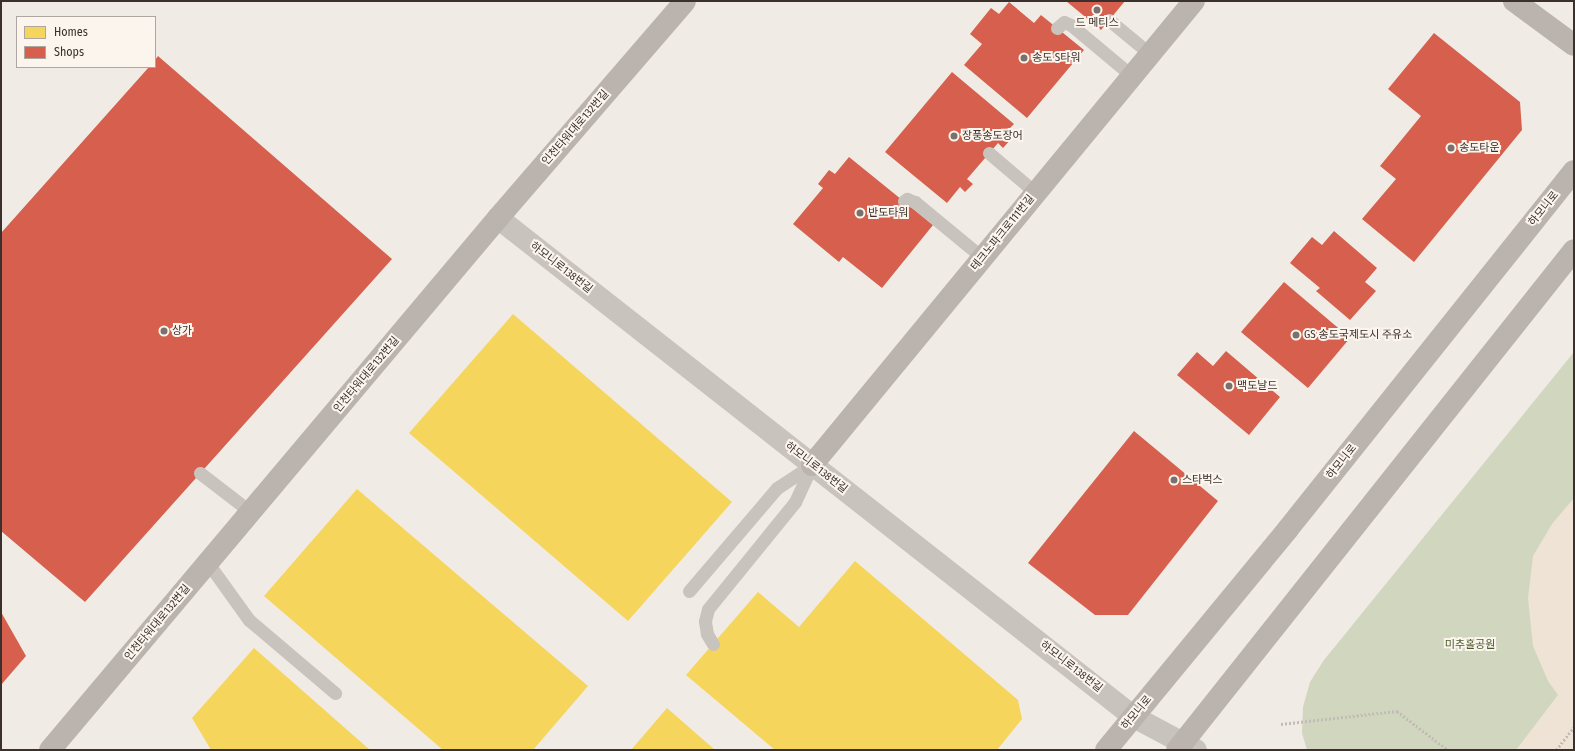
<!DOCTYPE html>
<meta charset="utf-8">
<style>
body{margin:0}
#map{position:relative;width:1575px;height:751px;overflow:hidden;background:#f0ebe5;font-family:"Fira Sans Condensed","Noto Sans KR",sans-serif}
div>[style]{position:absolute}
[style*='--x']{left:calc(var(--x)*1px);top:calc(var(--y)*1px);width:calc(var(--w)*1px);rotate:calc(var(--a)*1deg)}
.green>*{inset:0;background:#d1d6bf}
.plaza>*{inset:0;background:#eee3d5}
.homes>*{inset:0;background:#f6d55c}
.shops>*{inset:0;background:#d6604d}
.path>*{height:2.5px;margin-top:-1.25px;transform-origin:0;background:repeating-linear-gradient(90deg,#c2bbb6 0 2px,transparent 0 4px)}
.lane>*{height:13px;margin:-6.5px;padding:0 6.5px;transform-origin:6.5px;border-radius:6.5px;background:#c9c3be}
.street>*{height:22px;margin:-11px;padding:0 11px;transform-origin:11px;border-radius:11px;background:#c9c3be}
.secondary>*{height:22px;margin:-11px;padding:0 11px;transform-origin:11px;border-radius:11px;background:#bab3ae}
.dots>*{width:11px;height:11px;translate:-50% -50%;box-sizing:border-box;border:2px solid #fbf5ee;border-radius:50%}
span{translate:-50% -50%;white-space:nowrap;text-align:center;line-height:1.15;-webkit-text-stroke:4px #fbf5ee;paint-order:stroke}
.poi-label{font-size:11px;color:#3b302b}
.left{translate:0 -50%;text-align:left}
.street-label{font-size:11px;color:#3b302b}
.park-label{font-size:11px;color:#4a5a2e}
.frame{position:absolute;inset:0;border:2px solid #3b302b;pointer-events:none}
.legend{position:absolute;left:16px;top:16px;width:140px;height:52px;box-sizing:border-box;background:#fbf5ee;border:1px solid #aea6a0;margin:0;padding:5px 7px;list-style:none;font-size:12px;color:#3b302b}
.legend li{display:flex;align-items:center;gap:8px;height:20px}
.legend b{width:20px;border:1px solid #aea6a0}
</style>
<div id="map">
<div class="green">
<div style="clip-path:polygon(1574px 352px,1574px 750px,1307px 750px,1302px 733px,1303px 707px,1310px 682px,1324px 660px)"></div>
</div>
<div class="plaza">
<div style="clip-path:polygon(1574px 498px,1574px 750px,1516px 750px,1558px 695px,1548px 681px,1533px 646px,1528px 598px,1533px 556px,1552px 524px)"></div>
</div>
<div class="homes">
<div style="clip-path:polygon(513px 314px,732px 502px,628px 621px,409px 433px)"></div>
<div style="clip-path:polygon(357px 489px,588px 686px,533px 750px,443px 750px,264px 596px)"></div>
<div style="clip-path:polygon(855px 561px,1018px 700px,1022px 719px,997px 750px,775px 750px,686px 675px,758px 592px,799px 627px)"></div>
<div style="clip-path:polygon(254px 648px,370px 750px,211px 750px,192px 718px)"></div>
<div style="clip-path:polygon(667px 708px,715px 750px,631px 750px)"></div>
</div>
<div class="shops">
<div style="clip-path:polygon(1066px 1px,1125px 1px,1101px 30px)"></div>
<div style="clip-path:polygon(1009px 2px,1034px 23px,1041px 15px,1084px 50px,1027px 118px,964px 65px,982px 44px,970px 34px,991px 8px,999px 14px)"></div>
<div style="clip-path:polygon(1434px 33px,1520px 102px,1522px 130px,1414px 262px,1362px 219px,1396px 179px,1380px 166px,1421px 116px,1388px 89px)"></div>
<div style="clip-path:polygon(158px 56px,392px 259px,85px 602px,1px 531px,1px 233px,149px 67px,155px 67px,155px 60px)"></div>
<div style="clip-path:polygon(952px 72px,1014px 124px,1005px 133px,1011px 139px,1003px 148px,998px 143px,967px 179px,973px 184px,965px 192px,960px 187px,947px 203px,885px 152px)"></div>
<div style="clip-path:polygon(849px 157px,933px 225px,882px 288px,843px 257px,839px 262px,793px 224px,823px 188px,818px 184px,829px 170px,835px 174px)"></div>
<div style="clip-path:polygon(1334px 231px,1377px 268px,1365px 282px,1376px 291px,1350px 320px,1316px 291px,1320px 288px,1290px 263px,1312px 237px,1322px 245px)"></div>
<div style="clip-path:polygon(1284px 282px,1350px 338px,1308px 388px,1241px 332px)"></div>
<div style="clip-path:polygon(1226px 351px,1280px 397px,1249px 435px,1177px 375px,1197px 352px,1213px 366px)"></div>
<div style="clip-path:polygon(1134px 431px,1218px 501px,1128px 615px,1095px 615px,1028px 563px)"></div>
<div style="clip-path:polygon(1px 612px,26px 656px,1px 685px)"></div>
</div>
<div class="path">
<div style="--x:1281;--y:724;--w:117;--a:-6.4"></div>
<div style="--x:1397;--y:711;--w:64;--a:37.4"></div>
<div style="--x:1556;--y:750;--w:29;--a:-52"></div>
</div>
<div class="lane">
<div style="--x:1109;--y:20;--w:53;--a:39.7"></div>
<div style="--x:1057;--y:28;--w:9;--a:-41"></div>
<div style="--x:1064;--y:22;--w:8;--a:23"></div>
<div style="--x:1071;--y:25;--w:80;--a:39.9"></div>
<div style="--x:989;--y:153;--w:62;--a:40.4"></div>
<div style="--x:904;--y:201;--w:4;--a:-34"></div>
<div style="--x:907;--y:199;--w:9;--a:21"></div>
<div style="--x:915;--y:202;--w:88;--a:39.5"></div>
<div style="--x:200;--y:473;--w:66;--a:37.6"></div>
<div style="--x:208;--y:563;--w:70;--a:54.3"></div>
<div style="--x:249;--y:620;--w:113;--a:40.3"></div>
<div style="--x:689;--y:591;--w:135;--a:-49.5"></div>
<div style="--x:777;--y:488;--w:42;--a:-33.3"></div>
<div style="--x:713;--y:644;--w:12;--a:-121"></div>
<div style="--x:707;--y:634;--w:13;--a:-99"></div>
<div style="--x:705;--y:621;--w:12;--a:-76"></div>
<div style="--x:708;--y:609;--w:138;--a:-50.9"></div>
<div style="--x:795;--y:502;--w:41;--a:-65.3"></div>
</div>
<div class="street">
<div style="--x:498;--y:218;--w:808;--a:38.12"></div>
<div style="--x:1134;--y:717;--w:70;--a:28"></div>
</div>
<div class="secondary">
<div style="--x:1514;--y:1;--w:74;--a:36.3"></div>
<div style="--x:812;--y:465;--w:601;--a:-50.54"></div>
<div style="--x:50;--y:750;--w:696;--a:-49.9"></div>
<div style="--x:498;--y:218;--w:286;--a:-49.2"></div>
<div style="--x:1106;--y:750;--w:286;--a:-50.5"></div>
<div style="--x:1288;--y:529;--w:458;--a:-51.4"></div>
<div style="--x:1177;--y:750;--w:638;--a:-51.55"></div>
</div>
<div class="dots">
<div style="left:1097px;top:10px;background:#7a716c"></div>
<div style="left:1024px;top:58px;background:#7a716c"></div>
<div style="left:954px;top:136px;background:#7a716c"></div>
<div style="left:1451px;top:148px;background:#7a716c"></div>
<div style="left:860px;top:213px;background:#7a716c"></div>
<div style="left:164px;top:331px;background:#7a716c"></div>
<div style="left:1296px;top:335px;background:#7a716c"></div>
<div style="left:1229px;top:386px;background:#7a716c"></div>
<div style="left:1174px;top:480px;background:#7a716c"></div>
</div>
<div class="poi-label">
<span style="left:1097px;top:23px">드 메티스</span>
<span class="left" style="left:1032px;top:58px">송도 S타워</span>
<span class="left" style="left:962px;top:136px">장풍송도장어</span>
<span class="left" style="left:1459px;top:148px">송도타운</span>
<span class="left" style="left:868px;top:213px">반도타워</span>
<span class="left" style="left:172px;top:331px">상가</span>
<span class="left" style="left:1304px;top:335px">GS 송도국제도시 주유소</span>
<span class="left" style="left:1237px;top:386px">맥도날드</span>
<span class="left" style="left:1182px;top:480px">스타벅스</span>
</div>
<div class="street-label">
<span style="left:576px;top:128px;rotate:-49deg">인천타워대로132번길</span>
<span style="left:1544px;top:209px;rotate:-51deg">하모니로</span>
<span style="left:1003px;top:233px;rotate:-51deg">테크노파크로111번길</span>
<span style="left:561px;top:268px;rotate:38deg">하모니로138번길</span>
<span style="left:367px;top:375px;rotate:-50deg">인천타워대로132번길</span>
<span style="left:1342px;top:462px;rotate:-51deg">하모니로</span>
<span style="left:816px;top:468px;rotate:38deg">하모니로138번길</span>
<span style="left:158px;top:623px;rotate:-50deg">인천타워대로132번길</span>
<span style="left:1071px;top:667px;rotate:38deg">하모니로138번길</span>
<span style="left:1137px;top:713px;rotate:-50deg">하모니로</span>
</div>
<div class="park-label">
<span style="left:1470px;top:645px">미추홀공원</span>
</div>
<div class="frame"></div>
<ul class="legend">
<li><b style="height:11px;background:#f6d55c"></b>Homes</li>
<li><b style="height:11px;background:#d6604d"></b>Shops</li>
</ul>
</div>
